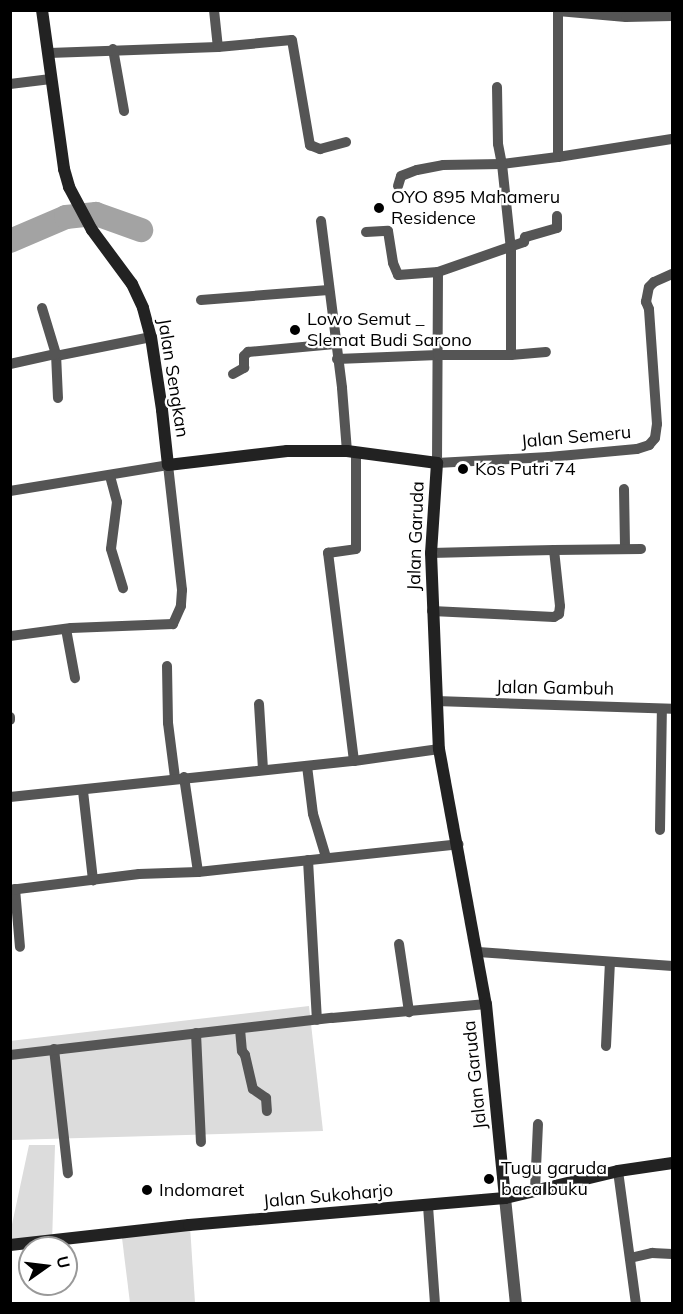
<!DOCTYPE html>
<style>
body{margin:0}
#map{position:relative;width:683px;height:1314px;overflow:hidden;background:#fff;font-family:Mulish,sans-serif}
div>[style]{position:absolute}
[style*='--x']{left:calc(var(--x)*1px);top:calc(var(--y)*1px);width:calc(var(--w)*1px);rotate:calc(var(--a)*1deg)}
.green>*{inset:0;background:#dcdcdc}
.river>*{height:24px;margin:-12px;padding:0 12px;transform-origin:12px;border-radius:12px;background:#a3a3a3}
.minor>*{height:10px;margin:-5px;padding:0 5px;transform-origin:5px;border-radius:5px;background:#555}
.tertiary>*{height:12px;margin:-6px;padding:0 6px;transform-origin:6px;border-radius:6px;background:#555}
.secondary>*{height:12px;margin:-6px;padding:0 6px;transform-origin:6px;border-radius:6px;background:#222}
.dots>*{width:16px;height:16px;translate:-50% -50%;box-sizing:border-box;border:3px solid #fff;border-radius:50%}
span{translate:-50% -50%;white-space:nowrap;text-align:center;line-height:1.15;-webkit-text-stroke:4.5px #fff;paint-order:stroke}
.poi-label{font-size:18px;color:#000}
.left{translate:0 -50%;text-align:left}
.street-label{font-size:18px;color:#000}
.frame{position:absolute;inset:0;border:12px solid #000;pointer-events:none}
.north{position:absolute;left:18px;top:1236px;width:60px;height:60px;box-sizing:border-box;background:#fff;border:2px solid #999;border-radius:50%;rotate:76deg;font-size:16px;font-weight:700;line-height:24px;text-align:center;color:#000}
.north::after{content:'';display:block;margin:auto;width:21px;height:27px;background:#000;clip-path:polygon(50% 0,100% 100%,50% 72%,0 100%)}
</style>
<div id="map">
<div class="green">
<div style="clip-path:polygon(309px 1006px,323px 1131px,11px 1140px,10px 1041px)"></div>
<div style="clip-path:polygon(29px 1145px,55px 1145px,52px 1243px,11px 1247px,11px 1229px)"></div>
<div style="clip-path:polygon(190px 1226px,195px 1303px,130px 1303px,122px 1238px)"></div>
</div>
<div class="river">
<div style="--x:10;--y:241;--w:61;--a:-23.2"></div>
<div style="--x:66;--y:217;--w:30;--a:-6"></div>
<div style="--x:96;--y:214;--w:48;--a:19.6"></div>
</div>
<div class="minor">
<div style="--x:214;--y:10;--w:37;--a:84"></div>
<div style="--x:558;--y:10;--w:147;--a:90"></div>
<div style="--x:558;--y:157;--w:115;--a:-9"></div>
<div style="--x:558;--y:11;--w:68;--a:5"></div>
<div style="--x:626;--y:17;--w:46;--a:-1.2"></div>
<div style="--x:113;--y:49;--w:63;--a:79.9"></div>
<div style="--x:49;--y:53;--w:169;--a:-2"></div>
<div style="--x:218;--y:47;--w:74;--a:-5.4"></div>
<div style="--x:292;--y:40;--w:107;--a:80.3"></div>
<div style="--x:310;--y:145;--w:11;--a:22"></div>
<div style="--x:320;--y:149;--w:27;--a:-15"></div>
<div style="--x:10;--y:84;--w:41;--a:-7"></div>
<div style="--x:497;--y:87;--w:57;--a:89"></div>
<div style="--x:498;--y:144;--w:20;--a:79"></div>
<div style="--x:502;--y:164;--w:56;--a:-7.1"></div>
<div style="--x:398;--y:186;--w:10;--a:-73"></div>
<div style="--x:401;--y:176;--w:17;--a:-21"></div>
<div style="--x:417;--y:170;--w:26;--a:-11"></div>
<div style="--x:443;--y:165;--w:59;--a:-1"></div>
<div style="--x:502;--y:164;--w:86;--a:84"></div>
<div style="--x:511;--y:250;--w:105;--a:90"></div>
<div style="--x:511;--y:355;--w:35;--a:-5"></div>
<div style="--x:557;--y:216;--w:12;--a:90"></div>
<div style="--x:557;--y:228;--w:33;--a:164"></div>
<div style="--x:525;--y:237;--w:5;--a:101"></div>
<div style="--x:524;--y:242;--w:91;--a:160.8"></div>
<div style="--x:438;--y:272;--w:191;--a:90.3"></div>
<div style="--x:437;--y:463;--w:112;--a:-3.1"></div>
<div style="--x:549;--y:457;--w:88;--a:-5.2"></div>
<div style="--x:637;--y:449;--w:13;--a:-18"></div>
<div style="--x:649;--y:445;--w:9;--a:-49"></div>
<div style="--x:655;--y:438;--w:14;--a:-82"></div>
<div style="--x:657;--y:424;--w:115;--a:-94"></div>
<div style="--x:649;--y:309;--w:8;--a:-113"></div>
<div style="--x:646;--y:302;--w:15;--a:-79"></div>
<div style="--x:649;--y:287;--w:7;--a:-45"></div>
<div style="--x:654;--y:282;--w:20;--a:-24"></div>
<div style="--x:321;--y:221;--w:168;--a:82.8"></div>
<div style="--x:342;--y:388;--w:63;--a:85.5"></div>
<div style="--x:366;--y:232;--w:22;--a:-3"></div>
<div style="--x:388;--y:231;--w:32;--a:81"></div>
<div style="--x:393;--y:263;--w:13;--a:67"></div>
<div style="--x:398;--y:275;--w:40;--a:-4.3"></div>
<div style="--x:201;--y:300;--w:128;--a:-4.5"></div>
<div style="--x:42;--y:308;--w:48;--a:73.1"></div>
<div style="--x:56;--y:354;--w:44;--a:87.4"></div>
<div style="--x:56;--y:356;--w:97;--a:-11.3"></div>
<div style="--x:337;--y:359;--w:101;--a:-2.3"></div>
<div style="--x:438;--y:355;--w:73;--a:0"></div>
<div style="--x:10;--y:364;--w:47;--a:-12.3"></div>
<div style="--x:233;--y:374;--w:13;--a:-29"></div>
<div style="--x:244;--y:368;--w:12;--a:-90"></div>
<div style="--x:244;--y:356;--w:6;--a:-45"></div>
<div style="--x:248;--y:352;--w:87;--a:-5.3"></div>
<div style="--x:110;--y:476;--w:27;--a:75"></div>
<div style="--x:117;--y:502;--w:47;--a:97.3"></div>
<div style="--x:111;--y:549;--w:41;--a:72.9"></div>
<div style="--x:624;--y:489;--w:60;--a:89"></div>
<div style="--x:10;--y:491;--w:160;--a:-9.3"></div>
<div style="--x:168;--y:465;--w:126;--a:83.6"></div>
<div style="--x:182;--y:590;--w:16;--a:94"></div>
<div style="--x:181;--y:606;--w:20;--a:114"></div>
<div style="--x:173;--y:624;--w:102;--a:177.8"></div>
<div style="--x:71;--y:628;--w:62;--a:172.5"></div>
<div style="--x:431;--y:553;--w:123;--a:-1.4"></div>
<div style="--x:432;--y:611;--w:122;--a:2.8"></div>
<div style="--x:554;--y:617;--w:6;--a:-31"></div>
<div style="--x:559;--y:614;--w:8;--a:-83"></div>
<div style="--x:560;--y:606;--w:56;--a:-96.1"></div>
<div style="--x:554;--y:550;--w:87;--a:-0.7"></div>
<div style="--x:66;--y:629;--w:50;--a:79.6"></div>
<div style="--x:167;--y:666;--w:57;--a:89"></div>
<div style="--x:168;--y:723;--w:55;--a:82.7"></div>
<div style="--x:436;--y:701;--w:236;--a:1.9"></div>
<div style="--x:259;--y:704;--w:66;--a:86.5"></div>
<div style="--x:10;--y:717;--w:3;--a:90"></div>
<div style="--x:354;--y:761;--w:210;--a:-97.1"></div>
<div style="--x:328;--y:553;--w:28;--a:-8"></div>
<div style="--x:356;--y:549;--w:97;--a:-90"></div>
<div style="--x:307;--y:766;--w:48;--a:82.9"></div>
<div style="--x:313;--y:814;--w:45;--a:73.2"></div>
<div style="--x:184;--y:777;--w:96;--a:81.6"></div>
<div style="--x:83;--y:791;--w:90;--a:83.6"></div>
<div style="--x:10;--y:797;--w:346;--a:-6"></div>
<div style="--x:354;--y:761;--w:86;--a:-8"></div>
<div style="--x:660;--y:830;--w:121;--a:-89.1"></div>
<div style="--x:308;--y:860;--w:160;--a:86.8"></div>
<div style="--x:15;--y:889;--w:58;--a:85.1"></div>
<div style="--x:10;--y:890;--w:130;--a:-7.1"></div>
<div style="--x:139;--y:874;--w:59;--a:-1.9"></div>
<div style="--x:198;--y:872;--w:262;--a:-6.1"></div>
<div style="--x:399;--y:944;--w:69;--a:81.6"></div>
<div style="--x:478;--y:952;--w:195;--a:4.1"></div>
<div style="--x:240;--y:1029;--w:22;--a:85"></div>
<div style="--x:242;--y:1051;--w:5;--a:53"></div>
<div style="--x:245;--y:1055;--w:35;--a:77"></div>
<div style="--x:253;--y:1089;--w:16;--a:35"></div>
<div style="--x:266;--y:1098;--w:13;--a:86"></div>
<div style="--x:196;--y:1033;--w:109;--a:87.4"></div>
<div style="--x:606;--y:1046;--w:84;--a:-87.3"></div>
<div style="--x:54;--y:1049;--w:125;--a:83.6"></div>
<div style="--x:10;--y:1055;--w:324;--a:-6.6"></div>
<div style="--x:332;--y:1018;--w:155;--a:-5.2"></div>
<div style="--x:618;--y:1171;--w:134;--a:82.3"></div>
<div style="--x:535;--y:1190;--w:66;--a:-87.4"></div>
<div style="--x:428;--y:1206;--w:98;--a:85.9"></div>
<div style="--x:630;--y:1258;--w:23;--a:-13"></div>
<div style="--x:652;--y:1253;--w:20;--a:3"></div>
</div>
<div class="tertiary">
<div style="--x:505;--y:1198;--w:107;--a:84.1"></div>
</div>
<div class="secondary">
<div style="--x:42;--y:10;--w:161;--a:82.1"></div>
<div style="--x:64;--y:169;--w:19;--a:74"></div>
<div style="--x:69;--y:187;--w:49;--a:61.9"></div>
<div style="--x:92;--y:230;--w:67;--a:53.5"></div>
<div style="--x:132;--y:284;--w:26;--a:65"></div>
<div style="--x:143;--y:308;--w:30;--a:75"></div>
<div style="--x:151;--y:337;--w:74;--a:81.4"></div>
<div style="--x:162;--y:410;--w:55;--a:83.8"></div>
<div style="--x:168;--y:465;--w:120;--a:-6.7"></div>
<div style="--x:287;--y:451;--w:60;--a:0"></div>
<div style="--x:347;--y:451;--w:91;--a:7.6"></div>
<div style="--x:437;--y:463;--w:90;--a:93.8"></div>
<div style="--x:431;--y:553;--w:196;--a:87.7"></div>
<div style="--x:439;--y:749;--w:259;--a:79.6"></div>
<div style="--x:486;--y:1004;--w:195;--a:84.4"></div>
<div style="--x:10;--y:1245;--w:180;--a:-6.4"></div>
<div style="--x:189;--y:1225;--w:317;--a:-4.9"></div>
<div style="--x:505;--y:1198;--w:116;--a:-13.4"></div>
<div style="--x:618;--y:1171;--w:55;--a:-8.4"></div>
</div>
<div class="dots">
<div style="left:379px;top:208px;background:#000"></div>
<div style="left:295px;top:330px;background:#000"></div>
<div style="left:463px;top:469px;background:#000"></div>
<div style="left:489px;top:1179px;background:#000"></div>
<div style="left:147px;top:1190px;background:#000"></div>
</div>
<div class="poi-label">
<span class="left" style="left:391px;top:208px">OYO 895 Mahameru<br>Residence</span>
<span class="left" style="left:307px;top:330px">Lowo Semut _<br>Slemat Budi Sarono</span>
<span class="left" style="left:475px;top:469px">Kos Putri 74</span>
<span class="left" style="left:501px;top:1179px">Tugu garuda<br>baca buku</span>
<span class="left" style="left:159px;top:1190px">Indomaret</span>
</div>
<div class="street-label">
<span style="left:173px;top:378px;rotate:81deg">Jalan Sengkan</span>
<span style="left:576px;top:437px;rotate:-5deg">Jalan Semeru</span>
<span style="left:416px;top:536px;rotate:-88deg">Jalan Garuda</span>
<span style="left:555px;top:688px;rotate:1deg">Jalan Gambuh</span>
<span style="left:475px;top:1075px;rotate:-96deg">Jalan Garuda</span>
<span style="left:328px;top:1196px;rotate:-5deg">Jalan Sukoharjo</span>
</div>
<div class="frame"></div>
<div class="north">U</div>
</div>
